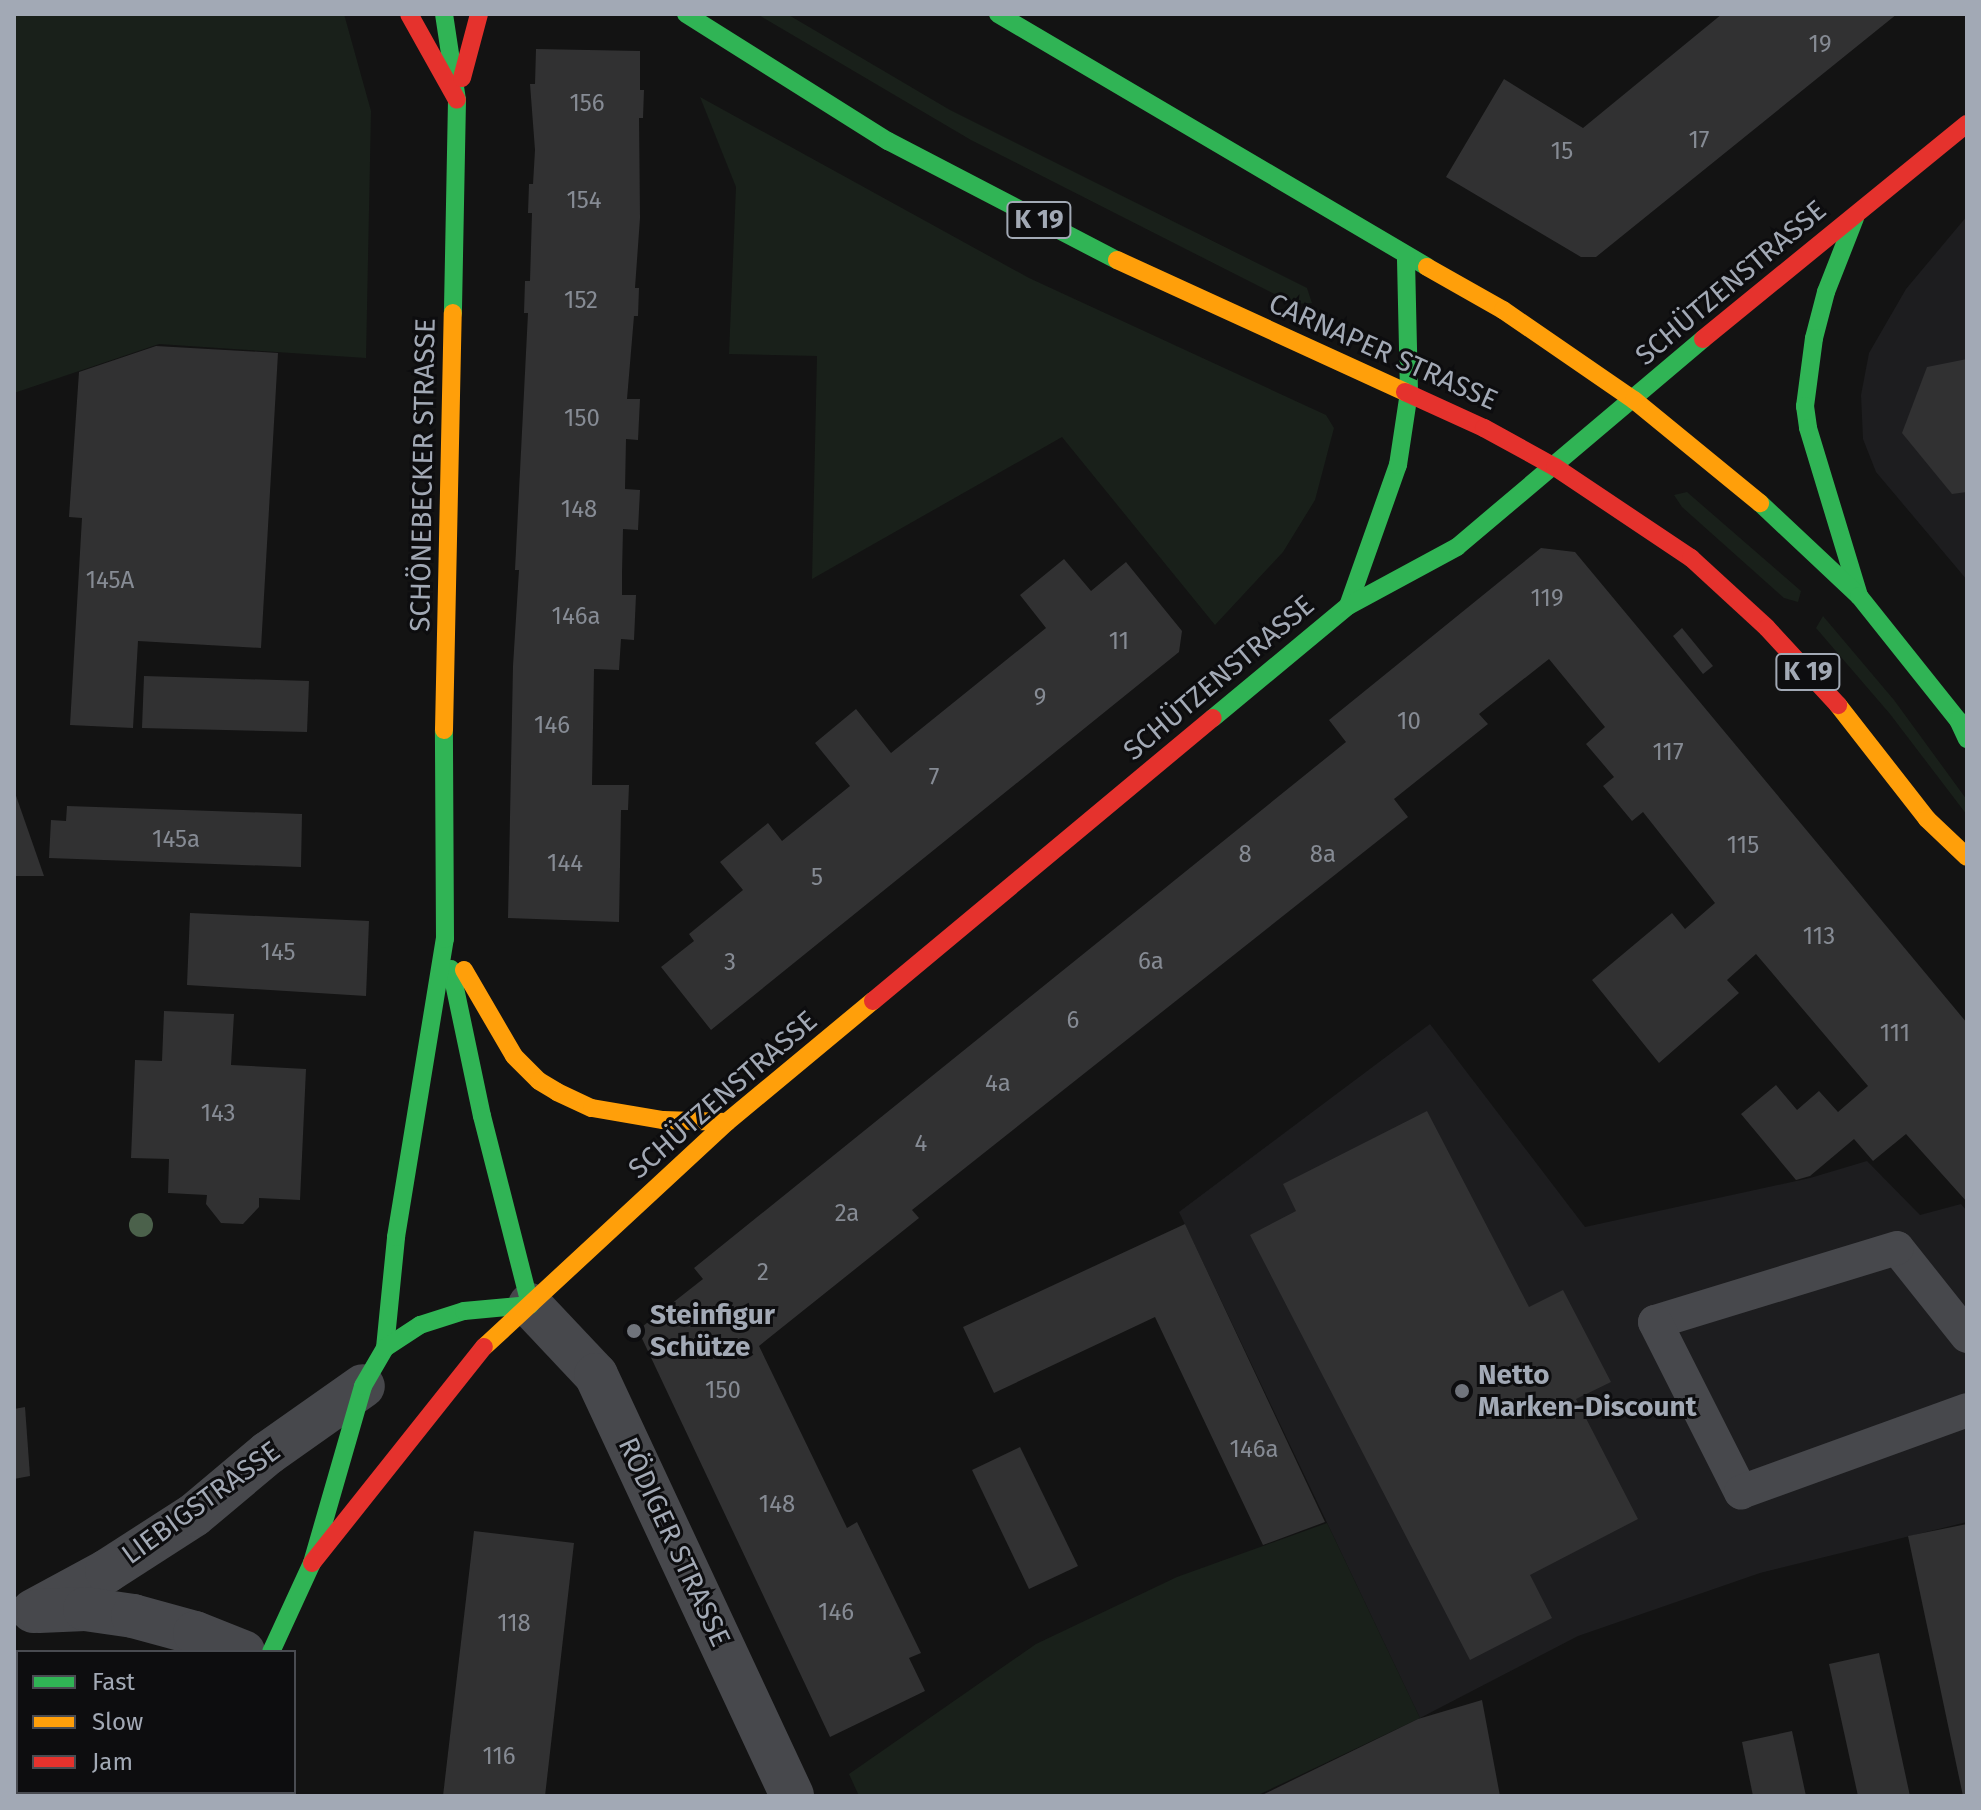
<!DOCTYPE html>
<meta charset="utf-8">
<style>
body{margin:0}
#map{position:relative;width:1981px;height:1810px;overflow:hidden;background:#131313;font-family:"Fira Sans",sans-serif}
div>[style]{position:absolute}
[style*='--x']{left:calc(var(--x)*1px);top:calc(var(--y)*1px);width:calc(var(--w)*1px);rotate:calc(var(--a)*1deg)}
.built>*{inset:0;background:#1d1d1f}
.green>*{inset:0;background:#19201a}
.building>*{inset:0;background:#313132}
.lane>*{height:34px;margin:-17px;padding:0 17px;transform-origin:17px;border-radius:17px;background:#47484c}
.street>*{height:44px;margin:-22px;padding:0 22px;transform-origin:22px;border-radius:22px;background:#47484c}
.fast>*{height:18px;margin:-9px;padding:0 9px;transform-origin:9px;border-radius:9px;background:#30b455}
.slow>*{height:18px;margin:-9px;padding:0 9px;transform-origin:9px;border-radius:9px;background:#ff9f0a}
.jam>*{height:18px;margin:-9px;padding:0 9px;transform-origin:9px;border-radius:9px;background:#e5322d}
.trees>*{width:24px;height:24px;margin:-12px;border-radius:50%;background:#4b614b}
.dots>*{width:22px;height:22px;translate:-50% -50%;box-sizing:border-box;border:4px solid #0d0d0f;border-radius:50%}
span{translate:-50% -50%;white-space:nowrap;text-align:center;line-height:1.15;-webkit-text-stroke:6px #0d0d0f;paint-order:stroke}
.number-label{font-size:24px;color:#868b94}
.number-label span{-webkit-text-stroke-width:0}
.shield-label span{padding:2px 6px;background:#0d0d0f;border:2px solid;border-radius:6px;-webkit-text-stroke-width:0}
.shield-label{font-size:26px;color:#a2a9b5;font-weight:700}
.street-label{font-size:28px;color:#a2a9b5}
.poi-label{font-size:28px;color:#a2a9b5;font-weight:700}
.left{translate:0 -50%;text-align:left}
.frame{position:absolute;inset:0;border:16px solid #a2a9b5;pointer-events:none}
.legend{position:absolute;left:16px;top:1650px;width:280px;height:144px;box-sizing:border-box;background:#0d0d0f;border:2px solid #494b51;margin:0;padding:10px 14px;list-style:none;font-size:24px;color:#a2a9b5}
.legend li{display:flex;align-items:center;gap:16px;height:40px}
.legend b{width:40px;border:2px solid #494b51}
</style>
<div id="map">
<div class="built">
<div style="clip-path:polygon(1967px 216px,1967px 580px,1876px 472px,1863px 439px,1861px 395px,1869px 353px,1906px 289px)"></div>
<div style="clip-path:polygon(1430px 1024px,1585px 1227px,1810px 1178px,1867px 1161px,1920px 1215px,1961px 1204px,1967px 1211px,1967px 1522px,1760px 1573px,1578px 1636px,1420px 1718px,1179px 1212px)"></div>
<div style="clip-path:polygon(14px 1702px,18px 1702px,18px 1792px,103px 1792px,101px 1796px,14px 1796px)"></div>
</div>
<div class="green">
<div style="clip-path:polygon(14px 14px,344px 14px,371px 111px,366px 358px,159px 344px,14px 393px)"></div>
<div style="clip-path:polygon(757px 14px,787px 14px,950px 110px,1307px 288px,1312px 303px,1294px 304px,971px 140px)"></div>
<div style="clip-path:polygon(700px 97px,1029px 278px,1326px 415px,1334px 428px,1315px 500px,1283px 552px,1215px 625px,1062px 437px,812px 579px,817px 356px,729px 354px,736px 187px)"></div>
<div style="clip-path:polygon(1687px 492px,1801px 591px,1798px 602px,1784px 598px,1682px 507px,1674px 495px)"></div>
<div style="clip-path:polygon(1823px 616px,1894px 700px,1967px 800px,1967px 815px,1890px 714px,1816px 628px)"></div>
<div style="clip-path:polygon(1327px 1523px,1420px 1718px,1256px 1796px,859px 1796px,849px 1774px,1036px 1644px,1177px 1577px)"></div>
</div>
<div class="building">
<div style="clip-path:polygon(1722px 14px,1897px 14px,1596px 257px,1581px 257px,1446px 177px,1504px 79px,1583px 128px)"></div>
<div style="clip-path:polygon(536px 49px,640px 51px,640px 90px,644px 90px,643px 118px,639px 118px,640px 218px,635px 288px,639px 288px,638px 316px,634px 316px,627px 399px,640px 399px,638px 440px,626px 439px,625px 489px,640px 490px,638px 530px,623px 529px,622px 573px,622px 595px,636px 595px,634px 640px,621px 639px,619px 670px,594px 669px,592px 785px,629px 785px,628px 810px,621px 810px,619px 922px,508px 918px,513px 666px,519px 570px,515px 570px,528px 313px,524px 313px,525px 281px,530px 281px,532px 213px,528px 213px,529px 184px,533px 184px,535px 150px,530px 84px,535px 84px)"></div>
<div style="clip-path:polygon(156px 346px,278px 353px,261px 648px,138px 641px,133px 728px,70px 725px,82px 518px,69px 517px,79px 372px)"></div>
<div style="clip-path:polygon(1967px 359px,1967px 492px,1952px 494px,1902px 433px,1927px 367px)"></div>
<div style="clip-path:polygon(1541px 548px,1575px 552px,1967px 1023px,1967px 1202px,1906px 1134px,1873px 1161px,1854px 1139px,1810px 1176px,1796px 1180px,1741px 1114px,1776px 1085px,1797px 1110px,1819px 1091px,1838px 1112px,1868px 1086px,1756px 954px,1727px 980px,1739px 993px,1659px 1063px,1592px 980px,1672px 913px,1685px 929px,1715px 903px,1643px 812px,1632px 821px,1603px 786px,1614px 777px,1586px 744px,1605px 727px,1549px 659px,1479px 714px,1488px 724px,1394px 799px,1408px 817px,912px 1210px,919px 1218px,759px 1346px,847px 1528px,857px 1522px,921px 1653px,909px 1658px,925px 1691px,830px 1737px,638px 1330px,703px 1279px,694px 1268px,1346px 742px,1329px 720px)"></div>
<div style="clip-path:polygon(1064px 559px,1091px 591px,1126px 562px,1182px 631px,1179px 652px,711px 1030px,661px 967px,694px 941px,689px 934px,743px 890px,720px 862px,768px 823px,782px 841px,850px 786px,815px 743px,856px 709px,891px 753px,1046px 628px,1020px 595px)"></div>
<div style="clip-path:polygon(1682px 628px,1713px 666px,1703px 674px,1673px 636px)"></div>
<div style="clip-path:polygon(144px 676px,309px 681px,307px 732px,142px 728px)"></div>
<div style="clip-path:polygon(14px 790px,44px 876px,14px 876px)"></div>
<div style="clip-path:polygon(67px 806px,302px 814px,301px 867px,49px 858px,51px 820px,66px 821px)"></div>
<div style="clip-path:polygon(190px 913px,369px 921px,366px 996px,187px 985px)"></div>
<div style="clip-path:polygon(164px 1011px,234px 1014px,231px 1065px,306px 1069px,300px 1200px,259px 1198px,259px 1207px,243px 1224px,221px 1223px,206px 1204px,207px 1195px,168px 1193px,169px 1159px,131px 1158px,135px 1060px,162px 1061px)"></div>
<div style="clip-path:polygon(1427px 1111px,1529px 1307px,1563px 1290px,1611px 1382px,1576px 1399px,1638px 1519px,1530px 1575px,1552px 1618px,1470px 1660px,1250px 1235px,1296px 1211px,1283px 1184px)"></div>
<div style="clip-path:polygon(1185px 1224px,1325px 1522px,1263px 1545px,1155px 1317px,994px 1393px,963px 1327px)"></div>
<div style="clip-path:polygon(25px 1407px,30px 1476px,14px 1479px,14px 1409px)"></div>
<div style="clip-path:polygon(1020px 1447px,1078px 1566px,1029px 1589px,972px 1470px)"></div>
<div style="clip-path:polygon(1967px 1524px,1967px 1796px,1963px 1796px,1908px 1536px)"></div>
<div style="clip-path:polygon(474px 1531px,574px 1543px,545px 1796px,443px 1796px)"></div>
<div style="clip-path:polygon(1879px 1653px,1910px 1796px,1858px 1796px,1829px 1664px)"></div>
<div style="clip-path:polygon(1482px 1700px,1500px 1796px,1260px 1796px,1418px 1719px)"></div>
<div style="clip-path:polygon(1792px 1731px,1806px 1796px,1753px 1796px,1742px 1742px)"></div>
</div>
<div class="lane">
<div style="--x:1967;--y:1336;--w:112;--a:-128.5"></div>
<div style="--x:1897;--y:1248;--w:253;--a:163"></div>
<div style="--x:1655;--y:1322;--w:191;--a:63.2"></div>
<div style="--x:1741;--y:1492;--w:240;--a:-19.9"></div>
</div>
<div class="street">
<div style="--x:530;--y:1305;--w:96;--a:46.7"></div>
<div style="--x:596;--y:1375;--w:464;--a:65"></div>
<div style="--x:33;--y:1611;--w:84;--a:-28.4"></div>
<div style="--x:107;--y:1571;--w:103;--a:-32.8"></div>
<div style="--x:194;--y:1515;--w:97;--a:-40"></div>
<div style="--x:268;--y:1453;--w:116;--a:-35.2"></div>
<div style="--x:39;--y:1611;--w:46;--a:-2.5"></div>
<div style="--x:85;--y:1609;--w:49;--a:8.3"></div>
<div style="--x:133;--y:1616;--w:64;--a:15.3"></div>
<div style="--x:195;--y:1633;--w:52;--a:21.6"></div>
</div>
<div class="fast">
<div style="--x:444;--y:14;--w:87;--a:81.4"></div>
<div style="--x:457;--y:100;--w:213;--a:91.1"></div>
<div style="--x:686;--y:14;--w:239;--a:32.2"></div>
<div style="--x:888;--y:141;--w:258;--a:27.5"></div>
<div style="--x:998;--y:14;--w:498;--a:30.5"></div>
<div style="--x:1855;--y:218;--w:79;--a:111.4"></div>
<div style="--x:1826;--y:292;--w:48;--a:104.6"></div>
<div style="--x:1814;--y:338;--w:69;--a:97.5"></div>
<div style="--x:1805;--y:406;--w:22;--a:82"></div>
<div style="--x:1808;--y:428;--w:176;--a:73.1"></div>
<div style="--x:1760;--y:503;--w:136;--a:43.2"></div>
<div style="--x:1859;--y:596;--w:159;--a:51.4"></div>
<div style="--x:1958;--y:720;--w:21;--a:65"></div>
<div style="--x:1348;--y:606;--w:150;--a:-70.5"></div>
<div style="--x:1398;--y:465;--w:74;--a:-81.4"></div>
<div style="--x:1409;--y:392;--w:136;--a:-91.3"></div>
<div style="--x:1213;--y:718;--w:175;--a:-39.7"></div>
<div style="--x:1348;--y:606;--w:124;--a:-28.4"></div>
<div style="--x:1457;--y:547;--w:322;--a:-40.2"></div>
<div style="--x:451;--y:969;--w:150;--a:78.1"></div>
<div style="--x:482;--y:1116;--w:195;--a:75.7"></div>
<div style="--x:385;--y:1348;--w:112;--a:-84.3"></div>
<div style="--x:396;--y:1237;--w:302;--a:-80.7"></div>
<div style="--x:445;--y:939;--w:209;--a:-90.3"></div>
<div style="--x:271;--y:1652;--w:98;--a:-65.3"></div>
<div style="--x:312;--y:1563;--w:184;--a:-73.9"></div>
<div style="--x:363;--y:1386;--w:44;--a:-59.9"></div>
<div style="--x:385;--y:1348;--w:42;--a:-33.3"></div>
<div style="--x:420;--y:1325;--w:46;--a:-17.7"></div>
<div style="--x:464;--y:1311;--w:66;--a:-5.2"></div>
</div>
<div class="slow">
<div style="--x:1117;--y:260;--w:317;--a:24.6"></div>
<div style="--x:1427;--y:267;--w:87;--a:29.5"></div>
<div style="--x:1503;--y:310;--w:159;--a:34.5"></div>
<div style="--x:1634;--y:400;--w:163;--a:39.3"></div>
<div style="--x:1838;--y:705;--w:145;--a:52"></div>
<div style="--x:1927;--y:819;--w:55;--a:43.5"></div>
<div style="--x:444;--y:730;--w:417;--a:-88.8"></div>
<div style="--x:464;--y:970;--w:99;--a:59.8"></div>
<div style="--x:514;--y:1056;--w:35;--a:45"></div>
<div style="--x:539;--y:1081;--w:21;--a:31"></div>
<div style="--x:557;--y:1092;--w:38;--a:25"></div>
<div style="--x:592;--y:1108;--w:72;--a:9.6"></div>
<div style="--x:663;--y:1120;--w:64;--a:1.8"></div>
<div style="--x:484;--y:1347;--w:331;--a:-42.8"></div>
<div style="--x:727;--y:1122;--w:190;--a:-39.7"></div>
<div style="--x:196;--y:1796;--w:4;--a:-63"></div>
</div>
<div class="jam">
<div style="--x:409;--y:14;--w:98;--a:60.8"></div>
<div style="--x:462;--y:78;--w:66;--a:-75.1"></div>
<div style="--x:1703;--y:339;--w:340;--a:-39.2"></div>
<div style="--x:1405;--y:392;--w:87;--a:24.5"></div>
<div style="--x:1484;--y:428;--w:81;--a:28.8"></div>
<div style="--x:1555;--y:467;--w:164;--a:33.8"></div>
<div style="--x:1691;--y:558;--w:103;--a:42.6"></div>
<div style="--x:1767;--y:628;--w:105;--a:47.3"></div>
<div style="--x:873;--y:1001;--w:442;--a:-39.8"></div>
<div style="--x:312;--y:1563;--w:276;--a:-51.5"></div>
</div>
<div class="trees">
<div style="left:141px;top:1225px"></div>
</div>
<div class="dots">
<div style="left:634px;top:1331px;background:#70747c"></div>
<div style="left:1462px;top:1391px;background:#70747c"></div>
</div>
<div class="number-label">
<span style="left:1820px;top:45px">19</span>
<span style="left:587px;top:104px">156</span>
<span style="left:1699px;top:141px">17</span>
<span style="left:1562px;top:152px">15</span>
<span style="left:584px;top:201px">154</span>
<span style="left:581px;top:301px">152</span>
<span style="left:582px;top:419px">150</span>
<span style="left:579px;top:510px">148</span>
<span style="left:110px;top:581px">145A</span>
<span style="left:1547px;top:599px">119</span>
<span style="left:576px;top:617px">146a</span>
<span style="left:1119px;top:642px">11</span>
<span style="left:1040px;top:698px">9</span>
<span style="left:1409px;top:722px">10</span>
<span style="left:552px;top:726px">146</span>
<span style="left:1668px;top:753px">117</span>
<span style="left:934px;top:778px">7</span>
<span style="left:176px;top:840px">145a</span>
<span style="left:1743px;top:846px">115</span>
<span style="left:1245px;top:855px">8</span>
<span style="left:1323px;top:855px">8a</span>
<span style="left:565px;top:864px">144</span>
<span style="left:817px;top:878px">5</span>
<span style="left:1819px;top:937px">113</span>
<span style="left:278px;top:953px">145</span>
<span style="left:1151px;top:962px">6a</span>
<span style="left:730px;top:963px">3</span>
<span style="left:1073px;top:1021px">6</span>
<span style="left:1895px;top:1034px">111</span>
<span style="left:998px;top:1084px">4a</span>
<span style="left:218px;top:1114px">143</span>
<span style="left:921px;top:1144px">4</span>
<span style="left:847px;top:1214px">2a</span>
<span style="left:763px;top:1273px">2</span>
<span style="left:723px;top:1391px">150</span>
<span style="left:1254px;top:1450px">146a</span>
<span style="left:777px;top:1505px">148</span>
<span style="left:836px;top:1613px">146</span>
<span style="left:514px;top:1624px">118</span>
<span style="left:499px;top:1757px">116</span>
</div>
<div class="shield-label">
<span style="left:1039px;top:220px">K 19</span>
<span style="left:1808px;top:672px">K 19</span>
</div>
<div class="street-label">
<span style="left:1731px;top:283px;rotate:-40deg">SCHÜTZENSTRASSE</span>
<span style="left:1383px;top:352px;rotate:24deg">CARNAPER STRASSE</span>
<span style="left:423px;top:475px;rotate:-89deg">SCHÖNEBECKER STRASSE</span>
<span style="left:1219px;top:678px;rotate:-40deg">SCHÜTZENSTRASSE</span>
<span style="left:723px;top:1095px;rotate:-41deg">SCHÜTZENSTRASSE</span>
<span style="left:201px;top:1503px;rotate:-36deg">LIEBIGSTRASSE</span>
<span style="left:674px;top:1542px;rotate:65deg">RÖDIGER STRASSE</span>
</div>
<div class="poi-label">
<span class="left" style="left:650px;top:1331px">Steinfigur<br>Schütze</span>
<span class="left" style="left:1478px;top:1391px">Netto<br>Marken-Discount</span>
</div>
<div class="frame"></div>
<ul class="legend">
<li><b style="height:10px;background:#30b455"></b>Fast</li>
<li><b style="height:10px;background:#ff9f0a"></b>Slow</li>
<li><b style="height:10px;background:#e5322d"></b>Jam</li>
</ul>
</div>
